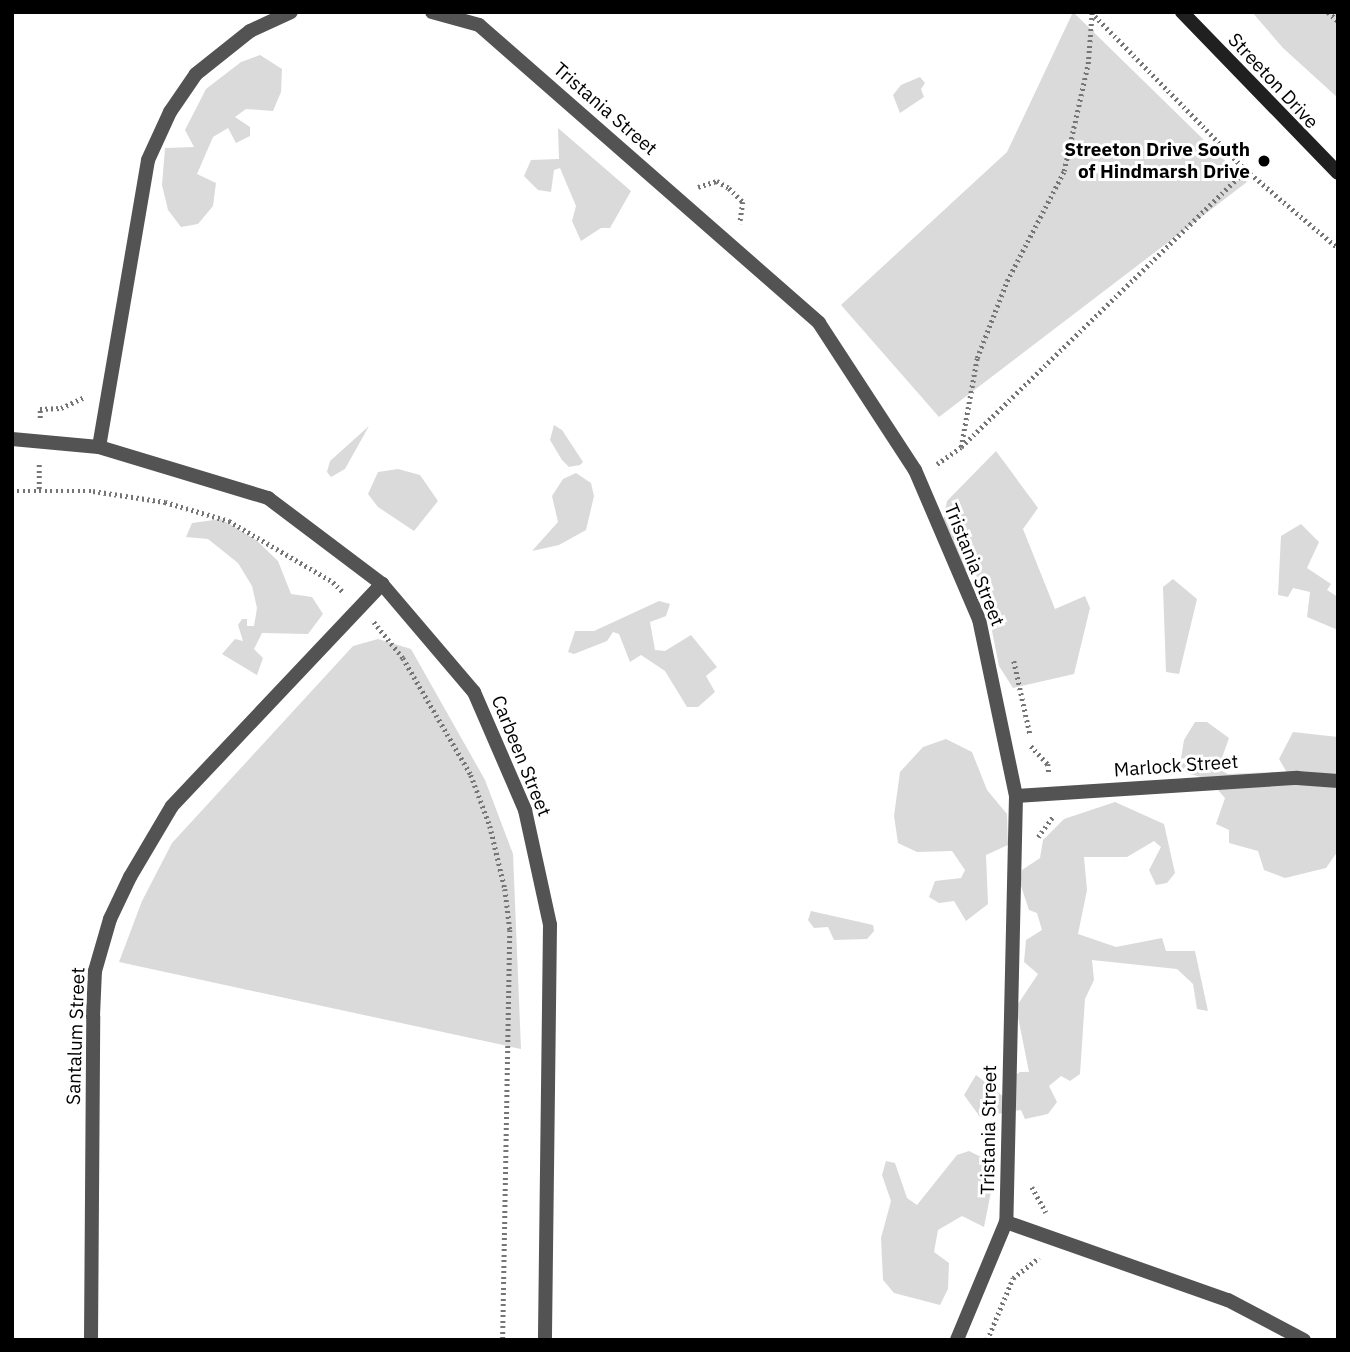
<!DOCTYPE html>
<style>
body{margin:0}
#map{position:relative;width:1350px;height:1352px;overflow:hidden;background:#fff;font-family:"IBM Plex Sans",sans-serif}
div>[style]{position:absolute}
[style*='--x']{left:calc(var(--x)*1px);top:calc(var(--y)*1px);width:calc(var(--w)*1px);rotate:calc(var(--a)*1deg)}
.green>*{inset:0;background:#dadada}
.path>*{height:4.5px;margin-top:-2.25px;transform-origin:0;background:repeating-linear-gradient(90deg,#757575 0 2px,transparent 0 5.5px)}
.street>*{height:14px;margin:-7px;padding:0 7px;transform-origin:7px;border-radius:7px;background:#535353}
.secondary>*{height:14px;margin:-7px;padding:0 7px;transform-origin:7px;border-radius:7px;background:#202020}
.dots>*{width:19px;height:19px;translate:-50% -50%;box-sizing:border-box;border:4px solid #fff;border-radius:50%}
span{translate:-50% -50%;white-space:nowrap;text-align:center;line-height:1.15;-webkit-text-stroke:6px #fff;paint-order:stroke}
.street-label{font-size:19px;color:#000}
.poi-label{font-size:19px;color:#000;font-weight:700}
.right{translate:-100% -50%;text-align:right}
.frame{position:absolute;inset:0;border:14px solid #000;pointer-events:none}
</style>
<div id="map">
<div class="green">
<div style="clip-path:polygon(1073px 12px,1247px 182px,939px 417px,841px 305px,1007px 152px)"></div>
<div style="clip-path:polygon(1252px 12px,1338px 12px,1338px 98px,1283px 48px)"></div>
<div style="clip-path:polygon(260px 55px,282px 69px,281px 92px,273px 111px,246px 109px,235px 117px,250px 127px,250px 136px,236px 143px,228px 128px,213px 137px,197px 174px,216px 183px,213px 206px,198px 224px,181px 227px,168px 210px,162px 185px,165px 148px,194px 147px,185px 130px,206px 89px,241px 62px)"></div>
<div style="clip-path:polygon(920px 77px,925px 83px,921px 89px,924px 97px,900px 113px,893px 95px,901px 85px)"></div>
<div style="clip-path:polygon(558px 128px,631px 191px,610px 228px,601px 228px,581px 241px,572px 221px,576px 206px,560px 168px,554px 170px,551px 192px,538px 190px,524px 176px,531px 160px,559px 159px)"></div>
<div style="clip-path:polygon(554px 425px,562px 430px,583px 462px,580px 465px,569px 467px,562px 460px,550px 440px)"></div>
<div style="clip-path:polygon(369px 426px,345px 469px,331px 477px,327px 472px,330px 461px)"></div>
<div style="clip-path:polygon(996px 451px,1038px 508px,1023px 529px,1055px 609px,1085px 596px,1090px 608px,1074px 674px,1013px 688px,999px 666px,992px 631px,994px 619px,986px 597px,940px 536px,947px 501px)"></div>
<div style="clip-path:polygon(398px 469px,420px 475px,438px 501px,414px 531px,378px 507px,368px 494px,378px 472px)"></div>
<div style="clip-path:polygon(576px 473px,591px 483px,594px 496px,586px 530px,559px 545px,532px 551px,558px 522px,552px 496px,563px 479px)"></div>
<div style="clip-path:polygon(221px 519px,256px 540px,278px 561px,291px 594px,312px 597px,323px 614px,308px 634px,262px 633px,254px 649px,263px 658px,257px 675px,222px 654px,235px 639px,243px 641px,238px 625px,242px 619px,247px 619px,247px 626px,254px 626px,257px 608px,252px 586px,238px 563px,208px 539px,186px 537px,192px 523px)"></div>
<div style="clip-path:polygon(1301px 524px,1319px 542px,1307px 568px,1331px 584px,1327px 590px,1338px 597px,1338px 630px,1307px 617px,1310px 592px,1293px 588px,1288px 597px,1278px 595px,1281px 536px)"></div>
<div style="clip-path:polygon(1173px 579px,1197px 599px,1179px 674px,1166px 672px,1163px 587px)"></div>
<div style="clip-path:polygon(659px 601px,670px 604px,666px 616px,650px 622px,655px 650px,665px 651px,691px 635px,717px 667px,706px 676px,715px 692px,698px 707px,687px 707px,665px 671px,641px 655px,630px 662px,619px 634px,613px 632px,607px 641px,574px 654px,568px 652px,575px 631px,594px 631px)"></div>
<div style="clip-path:polygon(378px 639px,411px 649px,485px 780px,513px 854px,521px 1049px,119px 962px,142px 901px,172px 843px,353px 646px)"></div>
<div style="clip-path:polygon(1195px 722px,1207px 722px,1229px 738px,1218px 769px,1228px 774px,1274px 772px,1278px 785px,1292px 781px,1279px 759px,1293px 732px,1338px 737px,1338px 851px,1326px 868px,1285px 878px,1264px 870px,1258px 851px,1229px 843px,1229px 830px,1216px 824px,1225px 798px,1208px 779px,1179px 771px,1184px 740px)"></div>
<div style="clip-path:polygon(946px 739px,972px 752px,987px 790px,1007px 814px,1008px 845px,986px 855px,988px 904px,966px 921px,954px 901px,939px 903px,929px 897px,935px 881px,961px 878px,965px 870px,952px 851px,917px 852px,898px 843px,894px 816px,900px 772px,923px 747px)"></div>
<div style="clip-path:polygon(1115px 802px,1164px 824px,1175px 873px,1167px 883px,1156px 885px,1149px 870px,1161px 847px,1154px 841px,1127px 857px,1084px 857px,1087px 890px,1078px 934px,1116px 947px,1162px 938px,1166px 951px,1195px 951px,1208px 1011px,1197px 1009px,1193px 984px,1177px 969px,1092px 960px,1094px 980px,1085px 999px,1080px 1074px,1070px 1081px,1061px 1076px,1049px 1086px,1057px 1102px,1048px 1114px,1025px 1119px,1021px 1110px,980px 1117px,964px 1095px,976px 1075px,1004px 1097px,1005px 1081px,1020px 1072px,1029px 1072px,1016px 1007px,1038px 974px,1024px 962px,1026px 940px,1042px 930px,1037px 913px,1029px 910px,1020px 883px,1022px 870px,1040px 858px,1043px 840px,1064px 819px)"></div>
<div style="clip-path:polygon(811px 911px,873px 925px,874px 931px,867px 939px,834px 940px,828px 927px,814px 928px,808px 920px)"></div>
<div style="clip-path:polygon(969px 1151px,987px 1160px,992px 1187px,984px 1227px,962px 1216px,938px 1230px,934px 1252px,949px 1263px,948px 1289px,940px 1305px,894px 1293px,883px 1280px,881px 1238px,891px 1201px,882px 1175px,886px 1161px,895px 1163px,907px 1198px,917px 1205px,957px 1155px)"></div>
</div>
<div class="path">
<div style="--x:1328;--y:12;--w:13;--a:42"></div>
<div style="--x:1095;--y:16;--w:216;--a:45.6"></div>
<div style="--x:698;--y:187;--w:20;--a:-18"></div>
<div style="--x:717;--y:181;--w:14;--a:30"></div>
<div style="--x:729;--y:188;--w:20;--a:45"></div>
<div style="--x:743;--y:202;--w:22;--a:98"></div>
<div style="--x:40;--y:418;--w:9;--a:-90"></div>
<div style="--x:40;--y:409;--w:21;--a:-3"></div>
<div style="--x:61;--y:408;--w:26;--a:-25"></div>
<div style="--x:961;--y:447;--w:397;--a:-44.2"></div>
<div style="--x:1246;--y:170;--w:121;--a:40.3"></div>
<div style="--x:937;--y:464;--w:29;--a:-35"></div>
<div style="--x:961;--y:447;--w:90;--a:-79.8"></div>
<div style="--x:977;--y:358;--w:83;--a:-68.7"></div>
<div style="--x:1007;--y:281;--w:124;--a:-62.6"></div>
<div style="--x:1064;--y:171;--w:110;--a:-77.4"></div>
<div style="--x:1088;--y:64;--w:52;--a:-85.6"></div>
<div style="--x:39;--y:489;--w:27;--a:-90"></div>
<div style="--x:12;--y:491;--w:81;--a:0"></div>
<div style="--x:93;--y:491;--w:73;--a:8.7"></div>
<div style="--x:165;--y:502;--w:67;--a:16.5"></div>
<div style="--x:229;--y:521;--w:121;--a:30.4"></div>
<div style="--x:333;--y:582;--w:14;--a:45"></div>
<div style="--x:374;--y:622;--w:46;--a:51.1"></div>
<div style="--x:403;--y:658;--w:135;--a:59.8"></div>
<div style="--x:471;--y:775;--w:54;--a:69.6"></div>
<div style="--x:490;--y:826;--w:65;--a:76.6"></div>
<div style="--x:505;--y:889;--w:41;--a:83"></div>
<div style="--x:510;--y:930;--w:410;--a:91"></div>
<div style="--x:1014;--y:661;--w:75;--a:77.6"></div>
<div style="--x:1031;--y:746;--w:25;--a:47"></div>
<div style="--x:1048;--y:764;--w:9;--a:84"></div>
<div style="--x:1038;--y:837;--w:26;--a:-54"></div>
<div style="--x:1032;--y:1187;--w:29;--a:61"></div>
<div style="--x:987;--y:1340;--w:67;--a:-67.2"></div>
<div style="--x:1013;--y:1278;--w:33;--a:-38"></div>
</div>
<div class="street">
<div style="--x:432;--y:12;--w:49;--a:15.5"></div>
<div style="--x:479;--y:25;--w:452;--a:41.2"></div>
<div style="--x:819;--y:323;--w:176;--a:56.9"></div>
<div style="--x:915;--y:470;--w:162;--a:66.8"></div>
<div style="--x:979;--y:619;--w:181;--a:78.2"></div>
<div style="--x:1016;--y:796;--w:426;--a:91.3"></div>
<div style="--x:1006;--y:1222;--w:128;--a:112.6"></div>
<div style="--x:12;--y:439;--w:87;--a:5.3"></div>
<div style="--x:99;--y:447;--w:177;--a:16.8"></div>
<div style="--x:268;--y:498;--w:143;--a:37"></div>
<div style="--x:382;--y:584;--w:142;--a:49.6"></div>
<div style="--x:474;--y:692;--w:129;--a:66.6"></div>
<div style="--x:525;--y:810;--w:118;--a:77.7"></div>
<div style="--x:550;--y:925;--w:415;--a:90.7"></div>
<div style="--x:99;--y:447;--w:291;--a:-80.3"></div>
<div style="--x:148;--y:160;--w:53;--a:-65.4"></div>
<div style="--x:170;--y:112;--w:46;--a:-55.6"></div>
<div style="--x:196;--y:74;--w:69;--a:-38.5"></div>
<div style="--x:250;--y:31;--w:45;--a:-24.9"></div>
<div style="--x:1016;--y:796;--w:282;--a:-3.7"></div>
<div style="--x:1297;--y:778;--w:41;--a:4.2"></div>
<div style="--x:1006;--y:1222;--w:235;--a:19.4"></div>
<div style="--x:1228;--y:1300;--w:86;--a:27.8"></div>
<div style="--x:91;--y:1340;--w:324;--a:-89.6"></div>
<div style="--x:93;--y:1016;--w:45;--a:-87.5"></div>
<div style="--x:95;--y:971;--w:54;--a:-73.9"></div>
<div style="--x:110;--y:919;--w:47;--a:-64.5"></div>
<div style="--x:130;--y:877;--w:82;--a:-59.4"></div>
<div style="--x:172;--y:806;--w:306;--a:-46.6"></div>
</div>
<div class="secondary">
<div style="--x:1182;--y:12;--w:224;--a:45.9"></div>
</div>
<div class="dots">
<div style="left:1264px;top:161px;background:#000"></div>
</div>
<div class="street-label">
<span style="left:1273px;top:81px;rotate:47deg">Streeton Drive</span>
<span style="left:605px;top:109px;rotate:41deg">Tristania Street</span>
<span style="left:974px;top:565px;rotate:68deg">Tristania Street</span>
<span style="left:521px;top:756px;rotate:68deg">Carbeen Street</span>
<span style="left:1176px;top:766px;rotate:-4deg">Marlock Street</span>
<span style="left:76px;top:1036px;rotate:-88deg">Santalum Street</span>
<span style="left:989px;top:1130px;rotate:-89deg">Tristania Street</span>
</div>
<div class="poi-label">
<span class="right" style="left:1250px;top:161px">Streeton Drive South<br>of Hindmarsh Drive</span>
</div>
<div class="frame"></div>
</div>
